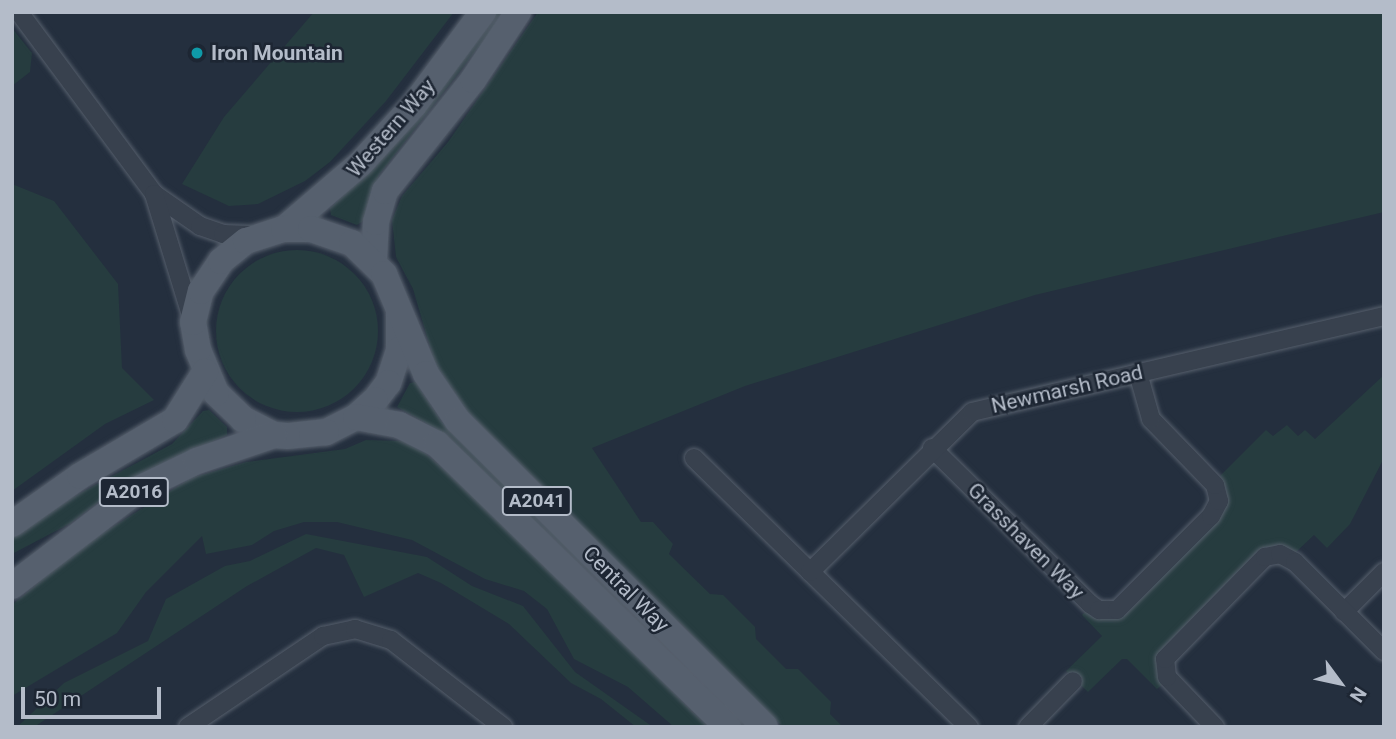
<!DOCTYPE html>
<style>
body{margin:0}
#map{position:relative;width:1396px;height:739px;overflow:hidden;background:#242f3e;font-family:Roboto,sans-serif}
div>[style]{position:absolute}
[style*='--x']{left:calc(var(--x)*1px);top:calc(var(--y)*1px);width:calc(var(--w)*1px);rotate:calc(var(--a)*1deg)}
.green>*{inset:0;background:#263c3f}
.round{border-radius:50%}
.roads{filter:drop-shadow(0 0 2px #565f6c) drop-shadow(0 0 2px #565f6c)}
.minor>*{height:18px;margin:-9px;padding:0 9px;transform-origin:9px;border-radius:9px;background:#38414e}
.primary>*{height:26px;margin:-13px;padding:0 13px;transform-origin:13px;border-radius:13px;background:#56606e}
.dots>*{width:19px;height:19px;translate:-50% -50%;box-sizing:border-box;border:4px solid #1d2633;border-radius:50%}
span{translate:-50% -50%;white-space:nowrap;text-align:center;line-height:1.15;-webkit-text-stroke:5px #1d2633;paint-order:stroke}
.shield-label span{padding:2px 5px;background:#1d2633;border:2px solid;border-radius:5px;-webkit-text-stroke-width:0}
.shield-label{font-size:19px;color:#b4bcc9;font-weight:700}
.poi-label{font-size:21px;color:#b4bcc9;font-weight:700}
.left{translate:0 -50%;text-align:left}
.street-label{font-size:21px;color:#b4bcc9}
.frame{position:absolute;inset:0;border:14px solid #b4bcc9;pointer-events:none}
.north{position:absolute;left:1305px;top:648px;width:70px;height:70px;-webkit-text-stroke:5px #1d2633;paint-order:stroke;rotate:123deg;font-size:19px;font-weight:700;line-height:28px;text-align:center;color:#b4bcc9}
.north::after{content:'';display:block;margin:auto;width:24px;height:32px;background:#b4bcc9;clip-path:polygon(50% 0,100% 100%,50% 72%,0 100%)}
.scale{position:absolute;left:21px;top:687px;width:140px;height:32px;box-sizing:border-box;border:4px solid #b4bcc9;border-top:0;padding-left:9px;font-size:21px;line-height:24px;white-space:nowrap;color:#b4bcc9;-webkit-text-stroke:5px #1d2633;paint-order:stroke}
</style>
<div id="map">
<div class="green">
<div style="clip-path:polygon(314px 12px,454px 12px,386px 101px,330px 162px,305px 181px,258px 204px,229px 206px,182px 184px,224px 117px)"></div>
<div style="clip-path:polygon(496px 12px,506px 12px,379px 175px,363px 221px,357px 225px,331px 215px,330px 208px,368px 172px)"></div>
<div style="clip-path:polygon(538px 12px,1384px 12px,1384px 212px,1035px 295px,745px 386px,592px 448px,641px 522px,653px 522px,673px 544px,669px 554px,710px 594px,723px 595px,755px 627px,756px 639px,786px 669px,798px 669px,831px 702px,830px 714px,843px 727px,783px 727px,476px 425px,435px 364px,413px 289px,396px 257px,392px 220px,402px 196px,448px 142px)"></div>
<div style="clip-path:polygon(12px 28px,32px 53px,30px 72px,12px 86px)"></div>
<div style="clip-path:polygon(12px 184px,54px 201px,118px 284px,122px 368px,154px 400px,105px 424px,12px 491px)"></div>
<div class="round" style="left:216px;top:250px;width:162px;height:162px"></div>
<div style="clip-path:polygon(1384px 375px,1384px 458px,1350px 524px,1327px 548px,1314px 535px,1295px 553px,1281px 546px,1255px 554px,1164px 647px,1157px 659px,1163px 684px,1157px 689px,1127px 659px,1122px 659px,1088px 692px,1066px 671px,1102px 636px,1082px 615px,1087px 610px,1101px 618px,1118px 617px,1218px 519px,1219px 477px,1266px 430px,1273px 436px,1287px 425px,1298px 436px,1305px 430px,1315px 439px)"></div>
<div style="clip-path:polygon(416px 382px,441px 421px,751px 727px,740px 727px,438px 430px,397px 407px,410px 383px)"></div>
<div style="clip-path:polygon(209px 410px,227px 427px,227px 435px,126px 481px,71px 523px,12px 554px,12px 536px,62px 503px,172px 444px,203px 411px)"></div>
<div style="clip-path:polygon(366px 440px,403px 441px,425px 453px,481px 501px,708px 727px,674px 727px,628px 687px,574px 659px,547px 609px,524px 591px,485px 579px,412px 540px,337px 522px,304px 522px,274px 531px,252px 545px,206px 554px,202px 536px,146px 592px,117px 633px,12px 696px,12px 605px,82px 546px,191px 478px,246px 462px,345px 449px)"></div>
<div style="clip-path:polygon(306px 534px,427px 557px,472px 586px,523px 606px,575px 672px,653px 727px,636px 727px,601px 699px,571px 683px,509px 624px,441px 583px,418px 573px,364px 597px,344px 555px,316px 548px,247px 586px,34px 727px,17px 727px,64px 683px,148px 641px,166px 599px,225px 566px,250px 561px)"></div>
</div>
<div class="roads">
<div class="minor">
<div style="--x:19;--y:12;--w:227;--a:53.4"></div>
<div style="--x:154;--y:194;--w:56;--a:34.8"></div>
<div style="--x:200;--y:226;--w:24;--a:19"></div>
<div style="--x:223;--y:234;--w:33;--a:2"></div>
<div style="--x:154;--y:194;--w:130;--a:73"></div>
<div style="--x:932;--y:448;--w:222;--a:44.6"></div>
<div style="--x:1090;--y:604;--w:11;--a:34"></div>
<div style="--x:1099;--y:610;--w:18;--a:0"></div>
<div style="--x:1117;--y:610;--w:133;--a:-45"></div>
<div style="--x:1211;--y:516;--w:17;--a:-62"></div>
<div style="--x:1219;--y:501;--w:16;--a:-104"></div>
<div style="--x:1215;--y:485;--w:92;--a:-134.1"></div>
<div style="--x:1151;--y:419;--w:48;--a:-105.8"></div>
<div style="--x:694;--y:458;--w:385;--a:44.4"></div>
<div style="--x:810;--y:572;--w:228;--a:-44.6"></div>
<div style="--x:972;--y:412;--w:423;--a:-13.1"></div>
<div style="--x:1344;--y:612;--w:57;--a:-45"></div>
<div style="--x:188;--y:727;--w:163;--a:-34"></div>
<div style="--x:323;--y:636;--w:33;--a:-12"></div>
<div style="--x:355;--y:629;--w:38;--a:17"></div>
<div style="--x:391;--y:640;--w:142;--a:37.8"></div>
<div style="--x:1028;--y:727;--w:64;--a:-45.6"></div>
<div style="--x:1215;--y:727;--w:69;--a:-133.8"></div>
<div style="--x:1167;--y:677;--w:18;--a:-96"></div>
<div style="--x:1165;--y:659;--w:143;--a:-45.6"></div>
<div style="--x:1265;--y:557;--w:15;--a:-11"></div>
<div style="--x:1280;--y:554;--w:17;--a:28"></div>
<div style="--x:1295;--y:562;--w:126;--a:45"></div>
</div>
<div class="primary">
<div style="--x:284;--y:229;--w:101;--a:-40.6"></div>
<div style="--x:361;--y:163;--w:79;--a:-47.6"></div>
<div style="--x:414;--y:105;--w:116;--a:-53.4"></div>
<div style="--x:374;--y:260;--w:38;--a:-87"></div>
<div style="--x:376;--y:222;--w:32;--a:-74"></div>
<div style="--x:385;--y:191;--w:142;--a:-51.6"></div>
<div style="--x:473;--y:80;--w:82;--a:-56.5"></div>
<div style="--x:399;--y:311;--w:39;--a:90"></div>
<div style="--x:399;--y:350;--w:35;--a:108"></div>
<div style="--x:388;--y:383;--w:21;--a:127"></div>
<div style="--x:375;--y:400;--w:25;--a:138"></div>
<div style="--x:356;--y:417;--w:34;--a:153"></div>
<div style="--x:326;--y:432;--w:39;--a:174"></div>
<div style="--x:287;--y:436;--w:13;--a:-176"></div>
<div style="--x:274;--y:435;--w:35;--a:-153"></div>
<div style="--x:243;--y:419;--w:37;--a:-136"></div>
<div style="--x:216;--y:393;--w:47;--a:-112.7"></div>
<div style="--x:198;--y:350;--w:28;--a:-100"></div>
<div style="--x:193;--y:322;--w:32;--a:-76"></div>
<div style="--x:201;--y:291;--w:36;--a:-56"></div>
<div style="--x:221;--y:261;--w:32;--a:-39"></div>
<div style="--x:246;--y:241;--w:40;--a:-18"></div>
<div style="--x:284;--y:229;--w:27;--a:0"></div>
<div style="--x:311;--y:229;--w:43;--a:18.9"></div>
<div style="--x:352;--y:243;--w:45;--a:44.1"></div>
<div style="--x:384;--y:274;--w:108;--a:67.2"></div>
<div style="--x:426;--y:374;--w:57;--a:55.8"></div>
<div style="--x:458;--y:421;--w:433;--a:44.9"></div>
<div style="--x:356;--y:417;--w:44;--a:10.5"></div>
<div style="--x:399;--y:425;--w:42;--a:26.6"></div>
<div style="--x:437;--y:444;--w:406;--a:44.2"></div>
<div style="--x:12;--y:524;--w:83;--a:-35.2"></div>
<div style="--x:80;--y:476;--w:110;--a:-30.5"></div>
<div style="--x:175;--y:420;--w:57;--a:-58"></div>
<div style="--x:12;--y:586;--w:160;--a:-37.4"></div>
<div style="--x:139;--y:489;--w:64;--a:-25.8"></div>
<div style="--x:197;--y:461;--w:81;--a:-18.7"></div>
</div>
</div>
<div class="dots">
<div style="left:197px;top:53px;background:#0f9aa8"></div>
</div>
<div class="shield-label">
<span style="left:134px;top:492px">A2016</span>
<span style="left:537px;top:501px">A2041</span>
</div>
<div class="poi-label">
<span class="left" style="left:211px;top:53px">Iron Mountain</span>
</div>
<div class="street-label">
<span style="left:391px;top:128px;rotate:-49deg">Western Way</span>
<span style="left:1067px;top:389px;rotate:-13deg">Newmarsh Road</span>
<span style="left:1026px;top:541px;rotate:45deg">Grasshaven Way</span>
<span style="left:626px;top:589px;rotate:45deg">Central Way</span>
</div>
<div class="frame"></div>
<div class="north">N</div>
<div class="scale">50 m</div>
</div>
